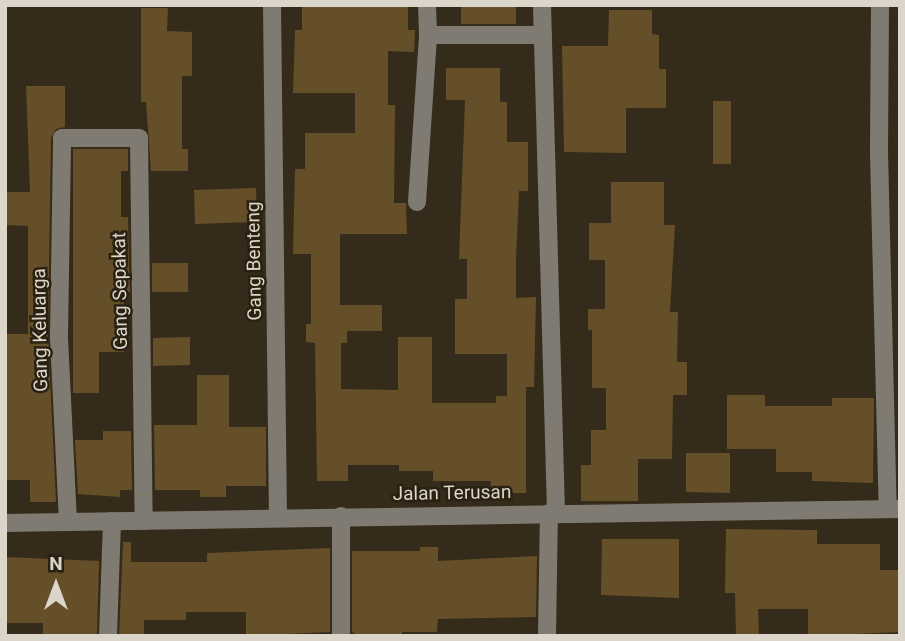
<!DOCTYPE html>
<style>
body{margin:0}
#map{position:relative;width:905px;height:641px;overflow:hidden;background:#352b1a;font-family:Roboto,sans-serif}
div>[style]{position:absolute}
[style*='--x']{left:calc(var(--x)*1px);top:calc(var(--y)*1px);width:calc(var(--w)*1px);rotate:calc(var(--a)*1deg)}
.building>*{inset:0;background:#654f29}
.minor>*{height:18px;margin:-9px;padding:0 9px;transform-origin:9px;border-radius:9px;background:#7f7b73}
span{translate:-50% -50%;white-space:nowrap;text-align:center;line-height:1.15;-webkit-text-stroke:5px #2b2111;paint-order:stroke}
.street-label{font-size:19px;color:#dbd5ca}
.frame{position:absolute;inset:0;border:7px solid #dbd5ca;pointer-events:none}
.north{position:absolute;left:21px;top:550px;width:70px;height:70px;-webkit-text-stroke:5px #2b2111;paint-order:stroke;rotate:0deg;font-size:19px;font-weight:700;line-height:28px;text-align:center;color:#dbd5ca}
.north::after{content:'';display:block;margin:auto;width:24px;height:32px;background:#dbd5ca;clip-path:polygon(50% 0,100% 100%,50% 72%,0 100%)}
</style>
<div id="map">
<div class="building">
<div style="clip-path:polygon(302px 5px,408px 5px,408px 30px,415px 30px,414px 52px,388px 51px,388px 105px,395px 105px,394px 203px,406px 203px,407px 234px,340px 234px,340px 305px,382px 305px,382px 331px,347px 331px,347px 343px,341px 343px,341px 389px,398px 390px,398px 337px,432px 337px,432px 403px,496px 403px,496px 396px,507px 396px,507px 354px,455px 354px,455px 299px,467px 299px,467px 259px,459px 259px,465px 100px,446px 100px,446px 68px,500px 68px,500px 102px,507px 102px,507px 142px,528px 142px,528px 191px,519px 191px,516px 259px,516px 298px,536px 297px,534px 387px,526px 387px,526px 493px,491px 493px,491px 481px,433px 481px,433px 471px,399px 471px,399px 465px,348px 465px,348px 481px,317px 481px,315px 343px,306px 342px,306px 324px,311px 324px,311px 254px,293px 254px,295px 169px,305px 169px,305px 133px,355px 133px,355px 93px,293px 93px,295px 30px,302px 30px)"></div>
<div style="clip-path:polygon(461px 5px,516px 5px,516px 24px,461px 24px)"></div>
<div style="clip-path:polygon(141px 8px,168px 8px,167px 31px,192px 32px,192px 76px,182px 76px,182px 149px,188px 149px,188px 171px,151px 171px,146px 102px,141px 102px)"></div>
<div style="clip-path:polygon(609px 10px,652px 10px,652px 34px,659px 35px,659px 69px,666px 69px,666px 108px,626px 108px,626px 153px,564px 152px,562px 46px,608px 46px)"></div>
<div style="clip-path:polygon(26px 86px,65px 86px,65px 127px,56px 129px,51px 138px,48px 336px,56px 502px,30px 502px,30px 480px,5px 480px,5px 334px,28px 334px,28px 226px,5px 225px,5px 192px,30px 192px)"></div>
<div style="clip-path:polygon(713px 101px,731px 101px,731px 164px,713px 164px)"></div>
<div style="clip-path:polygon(73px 149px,128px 149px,128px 171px,121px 171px,121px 217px,128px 217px,129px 263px,130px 292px,124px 292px,124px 352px,99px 352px,99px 393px,73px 393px)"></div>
<div style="clip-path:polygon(611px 182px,664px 182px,664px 225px,675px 225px,670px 312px,678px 312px,677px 362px,687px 362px,687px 395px,673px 395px,672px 459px,638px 459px,638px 501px,581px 501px,581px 465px,591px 465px,591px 430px,606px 430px,606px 388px,592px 388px,592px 330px,588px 330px,588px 309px,605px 309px,605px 260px,589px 260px,589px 223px,611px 223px)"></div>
<div style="clip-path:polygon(256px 188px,257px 222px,195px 224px,194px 190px)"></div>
<div style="clip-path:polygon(152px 263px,188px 263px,188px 292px,152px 292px)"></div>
<div style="clip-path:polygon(190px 337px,190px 365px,153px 366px,153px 338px)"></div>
<div style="clip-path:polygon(197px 375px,229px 375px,229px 427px,266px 427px,266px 486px,226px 486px,226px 497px,200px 497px,200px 490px,155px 490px,154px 425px,197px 425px)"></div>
<div style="clip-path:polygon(727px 395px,765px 395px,765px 406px,832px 406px,832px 398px,874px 398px,873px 483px,812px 481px,812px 472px,776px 472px,776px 449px,727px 449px)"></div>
<div style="clip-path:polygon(103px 431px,131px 431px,132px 490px,120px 490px,120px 497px,78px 494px,75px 440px,103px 440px)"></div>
<div style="clip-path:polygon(686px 453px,730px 453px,730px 493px,686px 492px)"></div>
<div style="clip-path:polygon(726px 529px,817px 530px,817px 544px,880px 544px,880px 570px,900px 570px,900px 632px,808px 636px,808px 609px,758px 609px,759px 636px,736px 636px,735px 593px,725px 593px)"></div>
<div style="clip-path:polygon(602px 539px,679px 539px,679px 598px,601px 595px)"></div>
<div style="clip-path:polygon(123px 542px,131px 542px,131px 562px,207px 562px,207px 553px,330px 548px,330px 632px,246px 636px,246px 612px,186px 612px,186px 620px,144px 620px,144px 636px,119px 636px)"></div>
<div style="clip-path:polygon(420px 547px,438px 547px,438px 561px,537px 556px,536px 617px,438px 619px,437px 632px,402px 632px,402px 636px,359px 636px,352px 632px,352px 551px,420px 551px)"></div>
<div style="clip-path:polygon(5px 557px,99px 561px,97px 636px,43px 636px,43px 623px,5px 623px)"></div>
</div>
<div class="minor">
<div style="--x:272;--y:5;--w:512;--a:89.33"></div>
<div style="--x:427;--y:5;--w:30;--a:88"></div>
<div style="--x:428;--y:35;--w:115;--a:0"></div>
<div style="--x:542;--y:5;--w:509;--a:88.42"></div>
<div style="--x:880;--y:5;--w:148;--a:90.4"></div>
<div style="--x:879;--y:153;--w:356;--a:88.6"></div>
<div style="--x:417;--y:202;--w:167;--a:-86.2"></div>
<div style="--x:68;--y:522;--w:187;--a:-92.8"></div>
<div style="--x:59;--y:335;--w:197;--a:-89.1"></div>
<div style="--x:62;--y:138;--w:77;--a:0"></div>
<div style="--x:139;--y:138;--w:383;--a:89.3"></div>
<div style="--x:5;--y:523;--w:895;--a:-0.9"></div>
<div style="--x:108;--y:636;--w:115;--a:-88"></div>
<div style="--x:341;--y:636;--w:120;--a:-90"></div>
<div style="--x:547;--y:636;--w:123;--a:-89.1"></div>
</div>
<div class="street-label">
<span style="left:254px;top:261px;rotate:-91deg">Gang Benteng</span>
<span style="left:120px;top:291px;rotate:-91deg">Gang Sepakat</span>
<span style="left:40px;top:330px;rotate:-91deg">Gang Keluarga</span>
<span style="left:452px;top:493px;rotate:-1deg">Jalan Terusan</span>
</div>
<div class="frame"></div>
<div class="north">N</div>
</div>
